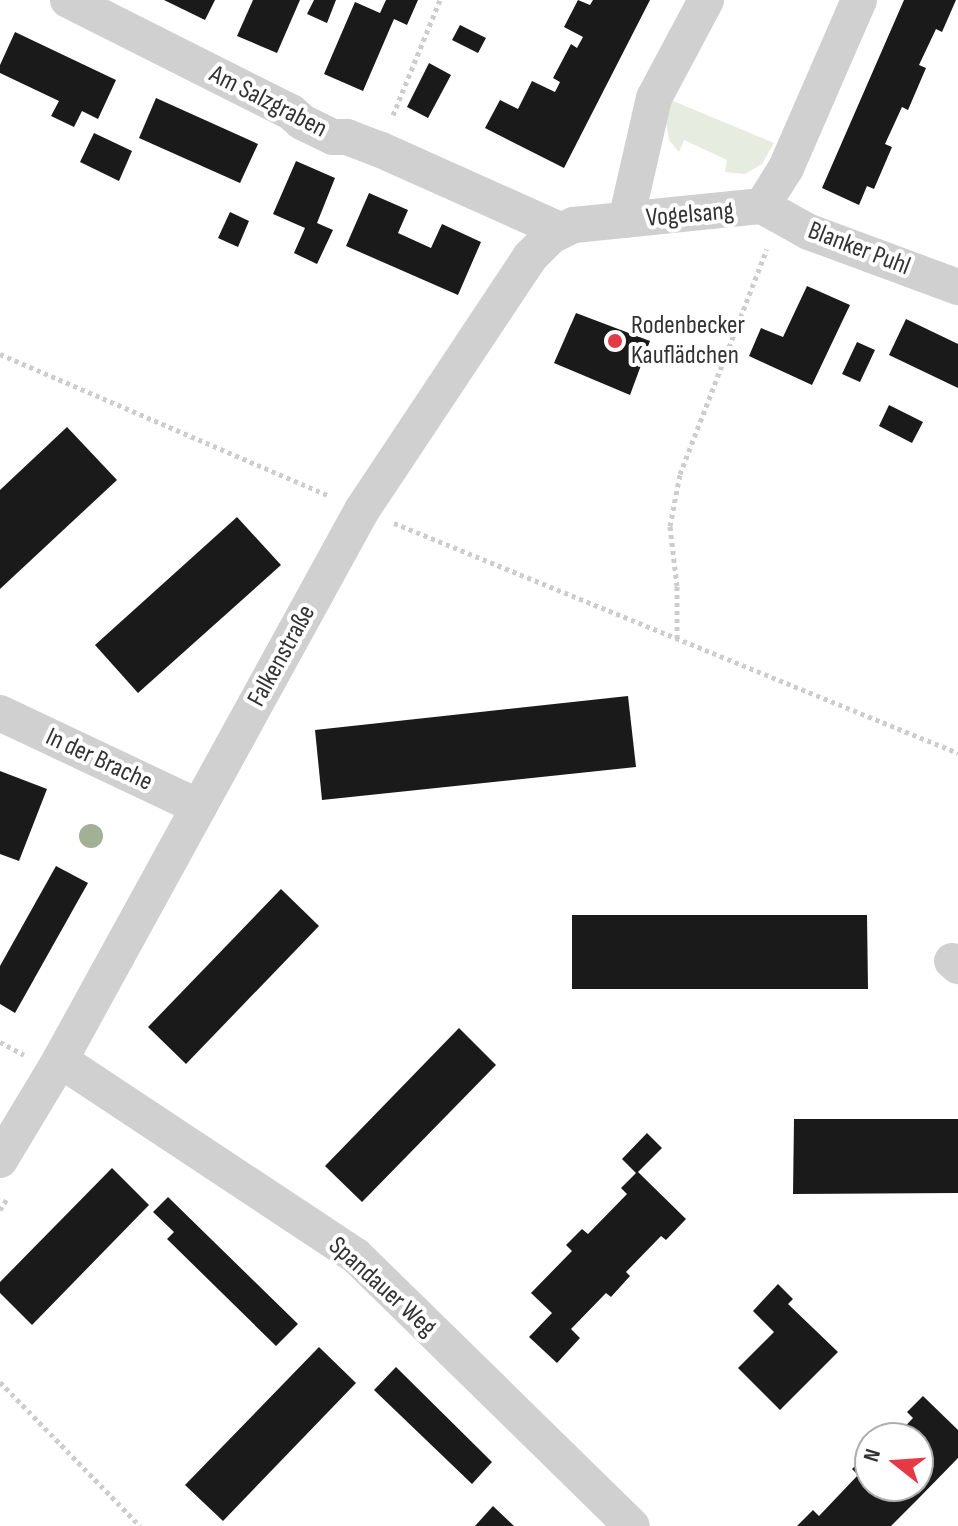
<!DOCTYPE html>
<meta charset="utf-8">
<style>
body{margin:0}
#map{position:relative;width:958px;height:1526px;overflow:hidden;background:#fff;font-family:"Sofia Sans Condensed",sans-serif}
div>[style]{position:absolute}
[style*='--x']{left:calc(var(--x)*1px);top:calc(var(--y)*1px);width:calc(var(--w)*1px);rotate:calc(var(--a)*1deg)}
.green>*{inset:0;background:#e6ecdf}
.building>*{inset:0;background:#1a1a1a}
.path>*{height:5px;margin-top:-2.5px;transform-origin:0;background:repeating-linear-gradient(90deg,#cdcdcd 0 4px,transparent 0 8px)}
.minor>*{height:36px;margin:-18px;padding:0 18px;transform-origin:18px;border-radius:18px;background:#d0d0d0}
.trees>*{width:24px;height:24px;margin:-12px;border-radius:50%;background:#a2b095}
.dots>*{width:22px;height:22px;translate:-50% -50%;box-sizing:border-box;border:4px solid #fff;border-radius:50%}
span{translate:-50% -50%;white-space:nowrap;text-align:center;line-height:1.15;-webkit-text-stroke:8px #fff;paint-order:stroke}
.street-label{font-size:26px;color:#333}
.poi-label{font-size:26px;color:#333}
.left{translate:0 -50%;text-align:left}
.north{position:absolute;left:854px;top:1422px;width:80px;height:80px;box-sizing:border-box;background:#fff;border:2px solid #adadad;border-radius:50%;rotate:287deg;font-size:22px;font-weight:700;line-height:32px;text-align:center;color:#333}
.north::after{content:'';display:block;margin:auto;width:28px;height:36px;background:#e63946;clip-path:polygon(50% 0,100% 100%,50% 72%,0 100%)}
</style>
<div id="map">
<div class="green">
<div style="clip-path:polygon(673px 101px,774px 143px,762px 164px,745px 174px,725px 172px,727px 160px,684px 140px,679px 152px,669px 140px,666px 121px,668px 106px)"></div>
</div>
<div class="building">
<div style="clip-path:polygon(164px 0,215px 0,205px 20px)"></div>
<div style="clip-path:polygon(253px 0,300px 0,277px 53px,237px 36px)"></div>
<div style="clip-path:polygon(314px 0,336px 0,327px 23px,307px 14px)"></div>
<div style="clip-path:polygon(386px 0,418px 0,407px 25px,394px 19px,363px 91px,324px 74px,355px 2px,380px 13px)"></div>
<div style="clip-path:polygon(578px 0,590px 5px,593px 0,650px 0,564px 168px,485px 128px,500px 100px,518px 109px,532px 81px,555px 92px,560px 82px,553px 78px,571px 44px,577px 48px,583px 37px,564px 27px)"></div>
<div style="clip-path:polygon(904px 0,956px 0,942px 32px,936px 29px,919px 65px,926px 68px,908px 110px,902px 107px,885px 144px,892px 147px,874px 189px,867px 186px,859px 205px,822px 188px)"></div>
<div style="clip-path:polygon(460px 25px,486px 38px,478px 53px,452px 40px)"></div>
<div style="clip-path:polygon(15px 32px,116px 80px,98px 119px,82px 111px,74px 127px,51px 116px,59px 101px,0 73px,0 65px)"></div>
<div style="clip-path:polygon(429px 63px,451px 75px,428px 118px,407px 107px)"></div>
<div style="clip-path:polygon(156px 98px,258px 144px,240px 183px,139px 138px)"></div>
<div style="clip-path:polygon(94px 133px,132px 151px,119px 181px,80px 162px)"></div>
<div style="clip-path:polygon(296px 161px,335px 178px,317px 223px,333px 230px,317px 264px,294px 253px,305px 228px,273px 214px)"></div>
<div style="clip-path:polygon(369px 193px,408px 210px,398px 233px,431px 248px,442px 224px,481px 242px,458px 295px,346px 246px)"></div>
<div style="clip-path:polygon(230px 212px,249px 221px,238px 247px,218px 238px)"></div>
<div style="clip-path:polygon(807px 286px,850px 305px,812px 385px,749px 356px,761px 328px,783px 337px)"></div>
<div style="clip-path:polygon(576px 313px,650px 341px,630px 395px,554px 363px)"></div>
<div style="clip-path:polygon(906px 319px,958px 344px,958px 388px,889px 355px)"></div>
<div style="clip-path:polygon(857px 342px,875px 350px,860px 382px,842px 374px)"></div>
<div style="clip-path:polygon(889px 405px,923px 422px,912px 443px,879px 426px)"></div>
<div style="clip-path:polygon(67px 427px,117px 480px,0 589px,0 490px)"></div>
<div style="clip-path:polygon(237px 517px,281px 565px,138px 693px,95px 645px)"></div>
<div style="clip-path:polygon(628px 696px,636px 767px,322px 800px,315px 730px)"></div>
<div style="clip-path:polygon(0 771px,47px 789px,19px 861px,0 854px)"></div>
<div style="clip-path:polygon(56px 866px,88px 883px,15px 1013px,0 1004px,0 966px)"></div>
<div style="clip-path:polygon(281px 889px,319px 926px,186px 1064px,148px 1027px)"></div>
<div style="clip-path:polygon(572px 915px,867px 915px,868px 989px,572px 989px)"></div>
<div style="clip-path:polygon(459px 1028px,496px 1065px,362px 1202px,325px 1166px)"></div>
<div style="clip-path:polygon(794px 1119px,958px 1119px,958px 1193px,793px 1194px)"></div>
<div style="clip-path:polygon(647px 1133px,662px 1148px,638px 1172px,686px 1219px,666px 1240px,661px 1236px,626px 1272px,630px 1276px,611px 1297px,606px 1293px,571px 1329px,580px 1338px,557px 1363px,529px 1337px,552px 1313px,531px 1293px,572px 1251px,566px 1245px,582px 1229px,588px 1234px,627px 1194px,621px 1188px,636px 1173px,622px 1159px)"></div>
<div style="clip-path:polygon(112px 1168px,149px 1205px,32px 1325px,0 1293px,0 1282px)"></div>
<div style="clip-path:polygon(168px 1197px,298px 1324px,276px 1346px,167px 1239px,174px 1232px,153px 1212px)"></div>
<div style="clip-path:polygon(778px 1284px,793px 1299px,788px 1304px,838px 1352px,780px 1410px,738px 1368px,774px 1332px,753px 1311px)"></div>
<div style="clip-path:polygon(319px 1347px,356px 1383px,223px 1521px,185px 1485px)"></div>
<div style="clip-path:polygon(396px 1367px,492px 1462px,472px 1484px,374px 1390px)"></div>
<div style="clip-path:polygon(923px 1396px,958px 1430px,958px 1458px,917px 1500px,891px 1526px,797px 1526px,813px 1510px,819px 1516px,858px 1475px,852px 1469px,868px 1453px,870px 1486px,918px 1486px,918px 1438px,894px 1438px,913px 1418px,907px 1412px)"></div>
<div style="clip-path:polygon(493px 1506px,514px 1526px,475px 1526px)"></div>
</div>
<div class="path">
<div style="--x:393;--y:115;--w:124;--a:-67.8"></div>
<div style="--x:0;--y:354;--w:359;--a:23.3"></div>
<div style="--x:394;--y:523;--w:609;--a:22.19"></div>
<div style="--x:677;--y:638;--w:52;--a:-90"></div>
<div style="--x:677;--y:586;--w:60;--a:-96.7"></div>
<div style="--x:670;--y:526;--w:53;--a:-79.1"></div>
<div style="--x:680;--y:474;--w:241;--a:-68.9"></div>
<div style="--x:0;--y:1042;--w:27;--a:28"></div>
<div style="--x:0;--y:1210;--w:15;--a:-58"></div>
<div style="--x:0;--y:1382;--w:201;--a:45.8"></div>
</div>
<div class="minor">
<div style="--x:68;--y:0;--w:250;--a:26.7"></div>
<div style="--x:291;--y:112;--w:15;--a:42"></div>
<div style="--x:302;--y:122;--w:34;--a:26"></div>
<div style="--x:333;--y:137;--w:14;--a:0"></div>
<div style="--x:347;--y:137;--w:34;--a:21"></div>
<div style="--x:379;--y:149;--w:198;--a:24.1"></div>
<div style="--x:762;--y:206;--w:54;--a:29"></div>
<div style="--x:809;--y:232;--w:159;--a:20.3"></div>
<div style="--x:626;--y:220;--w:125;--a:-77.1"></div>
<div style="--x:654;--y:98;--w:111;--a:-62"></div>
<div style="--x:0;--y:713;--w:220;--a:25.3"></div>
<div style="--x:952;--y:961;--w:8;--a:40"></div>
<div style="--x:60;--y:1060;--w:355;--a:33.5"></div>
<div style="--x:356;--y:1256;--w:386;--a:44.4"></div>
<div style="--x:0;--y:1160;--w:117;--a:-59"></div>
<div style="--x:60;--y:1060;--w:627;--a:-61.23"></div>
<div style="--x:362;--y:510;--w:304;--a:-56.4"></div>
<div style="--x:530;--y:257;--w:30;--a:-45"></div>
<div style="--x:551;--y:236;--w:25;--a:-26"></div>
<div style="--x:574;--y:225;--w:189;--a:-5.8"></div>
<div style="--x:762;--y:206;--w:45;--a:-57.7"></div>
<div style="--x:786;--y:168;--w:183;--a:-66.5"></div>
</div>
<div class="trees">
<div style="left:91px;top:836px"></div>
</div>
<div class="dots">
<div style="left:615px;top:341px;background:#e63946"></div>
</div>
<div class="street-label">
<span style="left:268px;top:102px;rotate:27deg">Am Salzgraben</span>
<span style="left:690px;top:215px;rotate:-5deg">Vogelsang</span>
<span style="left:859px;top:249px;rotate:21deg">Blanker Puhl</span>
<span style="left:282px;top:656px;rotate:-61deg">Falkenstraße</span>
<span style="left:99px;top:760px;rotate:25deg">In der Brache</span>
<span style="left:382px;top:1287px;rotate:42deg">Spandauer Weg</span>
</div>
<div class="poi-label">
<span class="left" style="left:631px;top:341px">Rodenbecker<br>Kauflädchen</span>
</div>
<div class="north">N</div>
</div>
